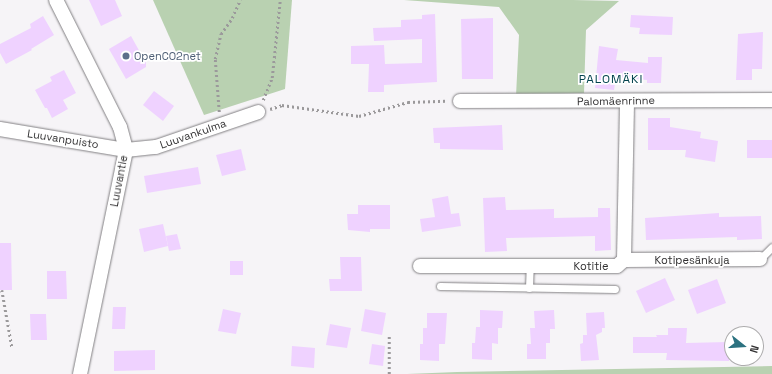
<!DOCTYPE html>
<meta charset="utf-8">
<style>
body{margin:0}
#map{position:relative;width:772px;height:374px;overflow:hidden;background:#f6f4f7;font-family:"Space Grotesk",sans-serif}
div>[style]{position:absolute}
[style*='--x']{left:calc(var(--x)*1px);top:calc(var(--y)*1px);width:calc(var(--w)*1px);rotate:calc(var(--a)*1deg)}
.green>*{inset:0;background:#b9d1b1}
.building>*{inset:0;background:#efd2ff}
.path>*{height:2.5px;margin-top:-1.25px;transform-origin:0;background:repeating-linear-gradient(90deg,#9b999b 0 2px,transparent 0 5px)}
.roads{filter:drop-shadow(0 0 1px #828083) drop-shadow(0 0 1px #828083)}
.lane>*{height:7px;margin:-3.5px;padding:0 3.5px;transform-origin:3.5px;border-radius:3.5px;background:#fff}
.street>*{height:14px;margin:-7px;padding:0 7px;transform-origin:7px;border-radius:7px;background:#fff}
.dots>*{width:11px;height:11px;translate:-50% -50%;box-sizing:border-box;border:2px solid #fff;border-radius:50%}
span{translate:-50% -50%;white-space:nowrap;text-align:center;line-height:1.15;-webkit-text-stroke:3.5px #fff;paint-order:stroke}
.service-label{font-size:11px;color:#4e5e75}
.left{translate:0 -50%;text-align:left}
.street-label{font-size:11px;color:#313031}
.neighbourhood-label{font-size:12px;color:#04434e;letter-spacing:1px}
.north{position:absolute;left:724px;top:326px;width:40px;height:40px;box-sizing:border-box;background:#fff;border:1px solid #adacad;border-radius:50%;rotate:107deg;font-size:11px;font-weight:700;line-height:16px;text-align:center;color:#313031}
.north::after{content:'';display:block;margin:auto;width:14px;height:18px;background:#2c7280;clip-path:polygon(50% 0,100% 100%,50% 72%,0 100%)}
</style>
<div id="map">
<div class="green">
<div style="clip-path:polygon(153px 0,292px 0,285px 89px,204px 115px)"></div>
<div style="clip-path:polygon(404px 0,573px 0,619px 1px,586px 30px,584px 93px,516px 96px,519px 35px,499px 7px)"></div>
<div style="clip-path:polygon(772px 366px,772px 374px,407px 374px,457px 372px)"></div>
</div>
<div class="building">
<div style="clip-path:polygon(89px 0,115px 0,122px 16px,101px 26px)"></div>
<div style="clip-path:polygon(435px 14px,437px 82px,384px 85px,384px 92px,368px 92px,369px 64px,351px 64px,351px 46px,384px 45px,385px 64px,422px 63px,422px 39px,374px 41px,373px 28px,401px 27px,401px 20px,422px 19px,422px 15px)"></div>
<div style="clip-path:polygon(631px 15px,673px 17px,672px 35px,639px 34px,640px 28px,630px 27px)"></div>
<div style="clip-path:polygon(43px 16px,54px 35px,31px 49px,32px 50px,6px 64px,0 53px,0 44px,31px 28px,30px 24px)"></div>
<div style="clip-path:polygon(493px 18px,493px 79px,462px 79px,461px 19px)"></div>
<div style="clip-path:polygon(763px 32px,762px 69px,752px 69px,752px 80px,736px 80px,738px 34px)"></div>
<div style="clip-path:polygon(131px 36px,146px 63px,146px 67px,126px 79px,109px 49px)"></div>
<div style="clip-path:polygon(599px 46px,618px 49px,616px 60px,648px 63px,648px 57px,662px 57px,661px 83px,647px 83px,647px 80px,616px 77px,614px 90px,595px 88px)"></div>
<div style="clip-path:polygon(64px 70px,76px 93px,63px 100px,68px 109px,52px 118px,47px 108px,45px 108px,35px 90px,52px 81px,50px 77px)"></div>
<div style="clip-path:polygon(154px 91px,174px 106px,163px 121px,143px 105px)"></div>
<div style="clip-path:polygon(648px 118px,670px 118px,670px 127px,701px 132px,700px 138px,718px 141px,715px 162px,685px 157px,686px 150px,648px 150px)"></div>
<div style="clip-path:polygon(502px 125px,503px 150px,440px 149px,440px 143px,434px 143px,433px 128px)"></div>
<div style="clip-path:polygon(747px 140px,772px 140px,772px 158px,747px 158px)"></div>
<div style="clip-path:polygon(241px 149px,246px 170px,222px 176px,216px 155px)"></div>
<div style="clip-path:polygon(198px 167px,201px 184px,147px 193px,144px 176px)"></div>
<div style="clip-path:polygon(448px 196px,451px 214px,459px 213px,461px 226px,422px 232px,420px 219px,435px 217px,432px 199px)"></div>
<div style="clip-path:polygon(505px 197px,506px 210px,554px 209px,554px 218px,598px 217px,598px 208px,610px 208px,611px 250px,595px 251px,595px 236px,554px 237px,506px 238px,507px 251px,485px 252px,483px 198px)"></div>
<div style="clip-path:polygon(358px 205px,390px 205px,390px 229px,370px 229px,370px 232px,348px 230px,347px 214px,358px 214px)"></div>
<div style="clip-path:polygon(719px 213px,719px 217px,761px 216px,762px 239px,737px 240px,737px 237px,646px 240px,645px 218px)"></div>
<div style="clip-path:polygon(163px 224px,168px 246px,144px 252px,139px 229px)"></div>
<div style="clip-path:polygon(177px 234px,181px 249px,169px 251px,166px 236px)"></div>
<div style="clip-path:polygon(0 243px,11px 243px,12px 290px,0 290px)"></div>
<div style="clip-path:polygon(340px 257px,361px 257px,362px 291px,330px 291px,329px 279px,341px 279px)"></div>
<div style="clip-path:polygon(230px 261px,243px 261px,243px 275px,230px 275px)"></div>
<div style="clip-path:polygon(47px 271px,66px 271px,67px 299px,47px 299px)"></div>
<div style="clip-path:polygon(665px 278px,675px 300px,646px 313px,636px 291px)"></div>
<div style="clip-path:polygon(717px 279px,726px 303px,697px 314px,688px 290px)"></div>
<div style="clip-path:polygon(113px 307px,126px 307px,125px 329px,112px 329px)"></div>
<div style="clip-path:polygon(223px 309px,241px 313px,236px 334px,218px 331px)"></div>
<div style="clip-path:polygon(365px 309px,386px 313px,382px 335px,361px 331px)"></div>
<div style="clip-path:polygon(480px 310px,503px 311px,502px 328px,498px 328px,498px 344px,492px 343px,492px 360px,472px 359px,472px 343px,475px 343px,476px 327px,480px 327px)"></div>
<div style="clip-path:polygon(554px 310px,555px 329px,550px 329px,550px 343px,546px 343px,546px 359px,527px 359px,527px 344px,531px 344px,530px 328px,535px 328px,534px 311px)"></div>
<div style="clip-path:polygon(604px 312px,605px 328px,602px 328px,602px 332px,596px 335px,599px 360px,581px 361px,580px 344px,583px 343px,583px 335px,587px 335px,586px 313px)"></div>
<div style="clip-path:polygon(427px 313px,447px 313px,445px 344px,439px 344px,439px 361px,420px 360px,420px 344px,423px 344px,423px 328px,427px 328px)"></div>
<div style="clip-path:polygon(30px 314px,46px 314px,47px 340px,31px 340px)"></div>
<div style="clip-path:polygon(330px 324px,351px 328px,347px 348px,326px 345px)"></div>
<div style="clip-path:polygon(668px 328px,687px 328px,686px 343px,728px 342px,729px 361px,666px 360px,667px 353px,633px 353px,633px 337px,657px 337px,656px 335px,668px 335px)"></div>
<div style="clip-path:polygon(372px 344px,385px 346px,383px 366px,369px 364px)"></div>
<div style="clip-path:polygon(292px 346px,315px 348px,314px 368px,291px 366px)"></div>
<div style="clip-path:polygon(155px 350px,155px 370px,114px 371px,114px 351px)"></div>
</div>
<div class="path">
<div style="--x:263;--y:100;--w:24;--a:-68"></div>
<div style="--x:272;--y:78;--w:78;--a:-84.1"></div>
<div style="--x:270;--y:109;--w:13;--a:-18"></div>
<div style="--x:282;--y:105;--w:78;--a:8.1"></div>
<div style="--x:359;--y:116;--w:51;--a:-15.9"></div>
<div style="--x:408;--y:102;--w:38;--a:-2"></div>
<div style="--x:219;--y:112;--w:53;--a:-94.3"></div>
<div style="--x:215;--y:59;--w:26;--a:-77"></div>
<div style="--x:221;--y:34;--w:19;--a:-55"></div>
<div style="--x:232;--y:18;--w:20;--a:-66"></div>
<div style="--x:2;--y:290;--w:58;--a:80"></div>
<div style="--x:389;--y:374;--w:40;--a:-90"></div>
</div>
<div class="roads">
<div class="lane">
<div style="--x:760;--y:259;--w:17;--a:-45"></div>
<div style="--x:440;--y:286;--w:175;--a:1"></div>
<div style="--x:529;--y:288;--w:23;--a:-88"></div>
</div>
<div class="street">
<div style="--x:56;--y:0;--w:142;--a:63.3"></div>
<div style="--x:120;--y:127;--w:24;--a:75"></div>
<div style="--x:126;--y:150;--w:229;--a:101.6"></div>
<div style="--x:460;--y:101;--w:312;--a:-0.2"></div>
<div style="--x:0;--y:129;--w:128;--a:9.5"></div>
<div style="--x:126;--y:150;--w:30;--a:-6"></div>
<div style="--x:156;--y:147;--w:108;--a:-18.9"></div>
<div style="--x:624;--y:260;--w:136;--a:-0.4"></div>
<div style="--x:420;--y:266;--w:197;--a:0"></div>
<div style="--x:617;--y:266;--w:9;--a:-41"></div>
<div style="--x:624;--y:260;--w:159;--a:-88.9"></div>
</div>
</div>
<div class="dots">
<div style="left:126px;top:56px;background:#5c6f8a"></div>
</div>
<div class="service-label">
<span class="left" style="left:134px;top:56px">OpenCO2net</span>
</div>
<div class="street-label">
<span style="left:616px;top:101px;rotate:-1deg">Palomäenrinne</span>
<span style="left:193px;top:134px;rotate:-19deg">Luuvankulma</span>
<span style="left:63px;top:139px;rotate:9deg">Luuvanpuisto</span>
<span style="left:119px;top:181px;rotate:-79deg">Luuvantie</span>
<span style="left:692px;top:260px">Kotipesänkuja</span>
<span style="left:591px;top:266px">Kotitie</span>
</div>
<div class="neighbourhood-label">
<span style="left:611px;top:80px">PALOMÄKI</span>
</div>
<div class="north">N</div>
</div>
